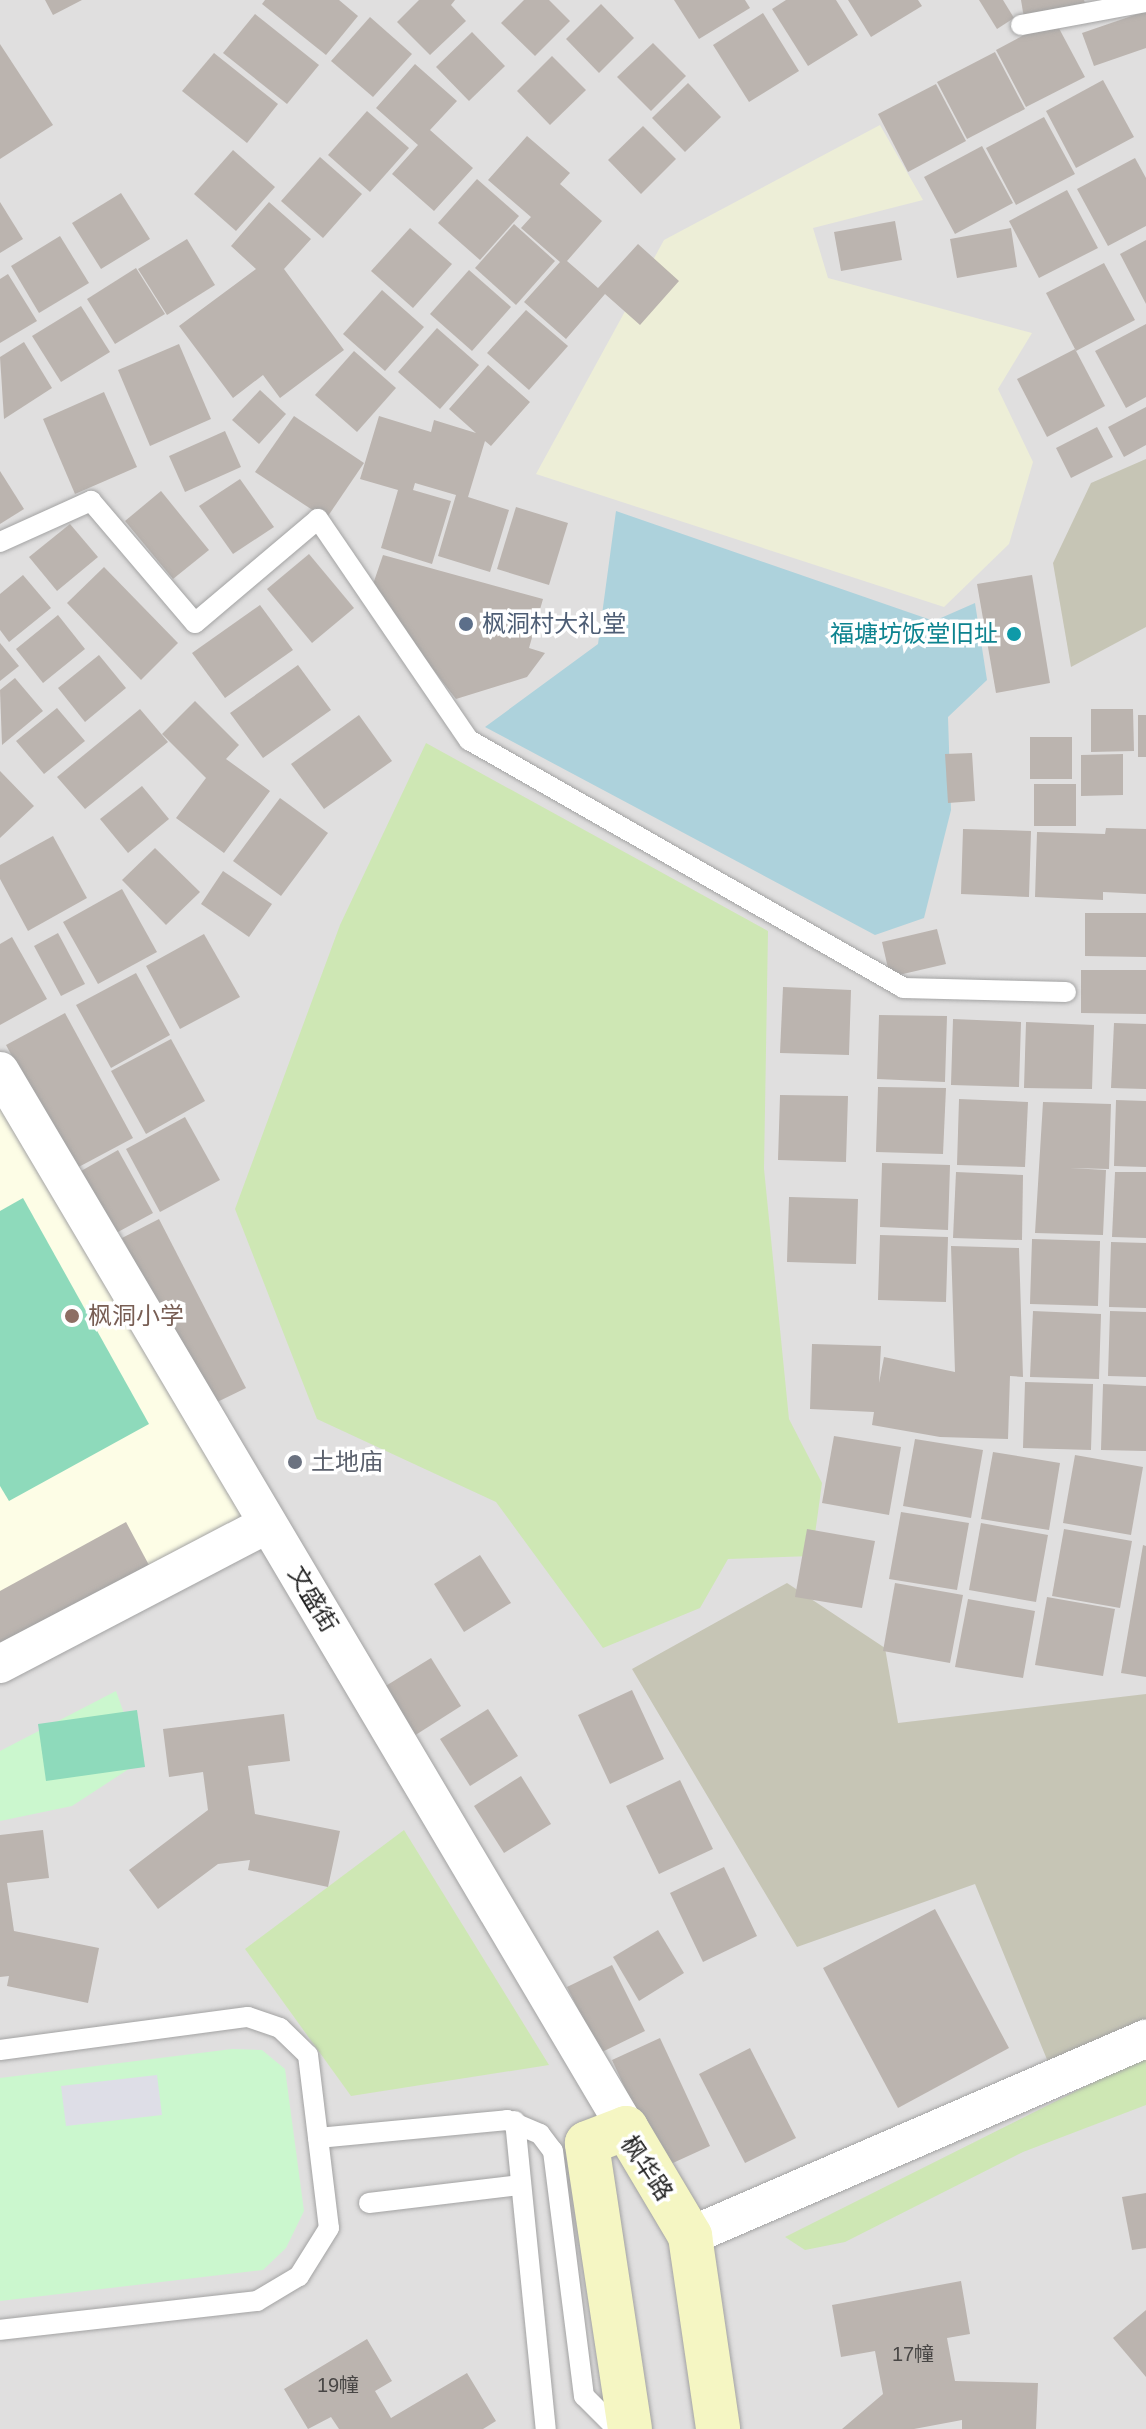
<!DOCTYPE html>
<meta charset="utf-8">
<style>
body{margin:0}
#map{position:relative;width:1146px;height:2429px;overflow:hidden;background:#f1efe9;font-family:Helvetica,"Noto Sans SC",sans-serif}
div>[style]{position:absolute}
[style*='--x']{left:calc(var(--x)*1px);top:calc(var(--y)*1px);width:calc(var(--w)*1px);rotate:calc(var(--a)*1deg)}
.residential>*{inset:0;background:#e0dfdf}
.education>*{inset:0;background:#fdfde6}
.construction>*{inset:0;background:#c6c5b5}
.farmland>*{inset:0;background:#edeed7}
.grass>*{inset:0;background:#cee7b4}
.park>*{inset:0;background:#cbf7ce}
.pitch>*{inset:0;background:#8edabb}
.plaza>*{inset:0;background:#dedee7}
.water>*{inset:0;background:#add2dc}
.building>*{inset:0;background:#bbb4af}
.roads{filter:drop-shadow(0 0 2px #a3a3a3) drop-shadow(0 0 2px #a3a3a3)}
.lane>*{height:20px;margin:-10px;padding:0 10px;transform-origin:10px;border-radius:10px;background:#fff}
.street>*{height:38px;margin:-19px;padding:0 19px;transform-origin:19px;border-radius:19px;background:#fff}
.secondary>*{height:44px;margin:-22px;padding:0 22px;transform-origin:22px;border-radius:22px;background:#f5f6c3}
.dots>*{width:22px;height:22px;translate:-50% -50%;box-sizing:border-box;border:4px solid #fff;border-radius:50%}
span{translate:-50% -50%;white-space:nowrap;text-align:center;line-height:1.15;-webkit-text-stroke:7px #fff;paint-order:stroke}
.number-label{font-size:20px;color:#484645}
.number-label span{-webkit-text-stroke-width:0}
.service-label{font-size:24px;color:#4e5e75}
.left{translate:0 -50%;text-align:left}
.culture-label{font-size:24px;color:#0d838f}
.right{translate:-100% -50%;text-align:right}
.education-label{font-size:24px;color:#785e54}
.worship-label{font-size:24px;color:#5b616d}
.street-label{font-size:24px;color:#222}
</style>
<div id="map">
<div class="residential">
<div style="clip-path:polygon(0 0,1146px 0,1146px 2429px,0 2429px)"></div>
</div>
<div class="education">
<div style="clip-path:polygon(0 1107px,268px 1524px,0 1664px)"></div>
</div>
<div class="construction">
<div style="clip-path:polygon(1146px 459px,1146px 627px,1071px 667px,1053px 563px,1091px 483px)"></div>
<div style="clip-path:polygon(787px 1583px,885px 1648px,898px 1723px,1146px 1694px,1146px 2039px,1055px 2079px,975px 1884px,797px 1947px,632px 1669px)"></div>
</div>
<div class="farmland">
<div style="clip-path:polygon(880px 125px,923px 200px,813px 228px,828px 278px,1032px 333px,998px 389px,1033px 462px,1009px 544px,944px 607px,536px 474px,664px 240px)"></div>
</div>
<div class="grass">
<div style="clip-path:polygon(426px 743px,768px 931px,764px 1169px,789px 1419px,822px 1483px,812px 1556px,728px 1559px,700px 1608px,603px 1648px,496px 1502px,317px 1419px,235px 1209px,340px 925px)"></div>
<div style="clip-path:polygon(404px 1830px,549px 2065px,351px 2096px,245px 1949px)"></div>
<div style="clip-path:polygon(1146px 2056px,1146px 2105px,1023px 2152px,845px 2242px,805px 2250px,785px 2237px)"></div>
</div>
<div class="park">
<div style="clip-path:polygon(116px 1691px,141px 1761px,72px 1806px,0 1821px,0 1751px)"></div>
<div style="clip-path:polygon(232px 2049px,262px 2050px,285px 2069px,304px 2211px,286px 2248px,263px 2270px,0 2301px,0 2078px)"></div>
</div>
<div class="pitch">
<div style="clip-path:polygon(23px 1198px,149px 1424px,9px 1501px,0 1486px,0 1211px)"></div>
<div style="clip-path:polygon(137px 1710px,145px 1767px,46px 1781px,38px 1724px)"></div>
</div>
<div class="plaza">
<div style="clip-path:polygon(157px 2075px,162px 2115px,66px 2126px,61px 2086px)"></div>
</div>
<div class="water">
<div style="clip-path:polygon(616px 511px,934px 621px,975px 603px,987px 680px,948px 717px,951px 810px,924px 918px,875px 935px,485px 727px,598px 644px)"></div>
</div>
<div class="building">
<div style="clip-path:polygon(45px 0,82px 0,53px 15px)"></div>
<div style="clip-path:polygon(265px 0,339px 0,358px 16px,326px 55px,262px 4px)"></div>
<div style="clip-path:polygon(419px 0,455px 0,451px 5px,466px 21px,430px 55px,397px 22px)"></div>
<div style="clip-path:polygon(524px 0,549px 0,570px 21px,535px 56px,501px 23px)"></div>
<div style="clip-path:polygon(674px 0,745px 0,750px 8px,699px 39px)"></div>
<div style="clip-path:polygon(786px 0,836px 0,858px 35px,808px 66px,772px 9px)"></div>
<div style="clip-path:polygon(848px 0,918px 0,922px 6px,871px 37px)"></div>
<div style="clip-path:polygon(979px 0,1003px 0,1014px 18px,997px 29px)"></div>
<div style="clip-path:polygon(1021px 0,1084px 0,1086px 7px,1024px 18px)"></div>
<div style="clip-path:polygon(601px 4px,634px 38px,599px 73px,566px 39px)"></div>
<div style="clip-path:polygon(1146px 11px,1146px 48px,1094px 66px,1082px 33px)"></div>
<div style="clip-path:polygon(763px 13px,799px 71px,749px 102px,713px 45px)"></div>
<div style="clip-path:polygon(255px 14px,319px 65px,287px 104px,223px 53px)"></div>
<div style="clip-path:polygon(370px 17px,412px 54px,373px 97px,331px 61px)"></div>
<div style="clip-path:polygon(1054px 19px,1085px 77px,1026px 107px,996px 50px)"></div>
<div style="clip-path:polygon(472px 32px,505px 66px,469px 101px,436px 67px)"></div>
<div style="clip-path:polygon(653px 43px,686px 76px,651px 111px,617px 77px)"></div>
<div style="clip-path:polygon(0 44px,53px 125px,0 159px)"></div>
<div style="clip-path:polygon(995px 52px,1025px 109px,967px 139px,937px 82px)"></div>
<div style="clip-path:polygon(214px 53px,278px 104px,247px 143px,182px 91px)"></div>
<div style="clip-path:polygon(552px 56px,586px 90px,550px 125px,517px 91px)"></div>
<div style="clip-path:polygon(415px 64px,457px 101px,430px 130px,473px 168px,434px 211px,392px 174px,418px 145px,376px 108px)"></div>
<div style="clip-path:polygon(1103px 80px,1134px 137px,1076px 168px,1046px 111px)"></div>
<div style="clip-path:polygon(688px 83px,721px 117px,685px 152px,652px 118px)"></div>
<div style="clip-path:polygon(936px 84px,966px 141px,908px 172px,878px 114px)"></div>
<div style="clip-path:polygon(367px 111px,409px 148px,370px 192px,328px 155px)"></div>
<div style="clip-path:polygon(1044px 117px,1075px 174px,1016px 205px,986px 148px)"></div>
<div style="clip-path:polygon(643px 126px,676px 159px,641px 194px,608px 160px)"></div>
<div style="clip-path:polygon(527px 136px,570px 173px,560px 184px,602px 221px,567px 261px,598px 288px,638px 244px,679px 281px,640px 325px,605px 294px,566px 339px,524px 302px,560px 262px,521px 228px,531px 217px,488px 180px)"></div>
<div style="clip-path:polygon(982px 146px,1013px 203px,955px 234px,924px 177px)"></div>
<div style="clip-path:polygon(233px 150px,275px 187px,236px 231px,194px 194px)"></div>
<div style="clip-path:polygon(320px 157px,362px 194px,323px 238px,281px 201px)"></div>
<div style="clip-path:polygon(1135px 158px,1146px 178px,1146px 226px,1108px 246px,1077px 189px)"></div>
<div style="clip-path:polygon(477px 179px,519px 216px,480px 260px,438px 223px)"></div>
<div style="clip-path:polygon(1067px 190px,1098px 248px,1039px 278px,1009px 221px)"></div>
<div style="clip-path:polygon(121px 193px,150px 239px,101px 269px,72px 223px)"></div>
<div style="clip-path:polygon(0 202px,23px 239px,0 253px)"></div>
<div style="clip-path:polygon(269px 202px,311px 239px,284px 269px,344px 350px,280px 398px,263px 375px,233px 398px,179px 326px,256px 269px,231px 246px)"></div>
<div style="clip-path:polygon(895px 221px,902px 260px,841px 271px,834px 232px)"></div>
<div style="clip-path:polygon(514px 224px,555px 261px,516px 305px,475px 268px)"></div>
<div style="clip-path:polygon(410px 228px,452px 264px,413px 308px,371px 271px)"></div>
<div style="clip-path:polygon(1011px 228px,1017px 267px,957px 278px,950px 239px)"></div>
<div style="clip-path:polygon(60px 236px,89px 283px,39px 313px,11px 266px)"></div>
<div style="clip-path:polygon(187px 239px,215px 285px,167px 315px,138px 269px)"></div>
<div style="clip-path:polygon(1146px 240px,1146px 304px,1120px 254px)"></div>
<div style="clip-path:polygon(1104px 263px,1135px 320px,1076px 351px,1046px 293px)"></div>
<div style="clip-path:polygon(136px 268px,165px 314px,115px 344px,87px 299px)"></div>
<div style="clip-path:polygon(469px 270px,511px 307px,472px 351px,430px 314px)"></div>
<div style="clip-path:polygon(8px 274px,37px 321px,0 343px,0 279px)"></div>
<div style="clip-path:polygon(382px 290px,424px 327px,385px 371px,343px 334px)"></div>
<div style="clip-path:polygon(81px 306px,110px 352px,61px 382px,32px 336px)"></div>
<div style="clip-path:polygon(526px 310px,568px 346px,529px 390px,487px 353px)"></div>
<div style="clip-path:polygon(1146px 324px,1146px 397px,1126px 408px,1095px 351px)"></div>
<div style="clip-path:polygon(437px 328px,479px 365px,440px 409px,398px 372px)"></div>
<div style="clip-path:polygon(24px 342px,52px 388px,4px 419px,0 357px)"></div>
<div style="clip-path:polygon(179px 344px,211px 419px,150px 446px,118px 370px)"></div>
<div style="clip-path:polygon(1075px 349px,1105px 406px,1047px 437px,1017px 379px)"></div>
<div style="clip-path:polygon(354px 351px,396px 388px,357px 432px,315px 395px)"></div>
<div style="clip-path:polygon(488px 365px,530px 402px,491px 446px,485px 441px,468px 497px,509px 510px,490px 572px,438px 556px,456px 495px,415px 483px,413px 490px,451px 501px,432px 564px,381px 548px,398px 490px,360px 479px,379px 416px,431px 432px,434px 420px,476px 433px,449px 409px)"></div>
<div style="clip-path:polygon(260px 390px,286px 414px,259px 444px,232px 420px)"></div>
<div style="clip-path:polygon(104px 392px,137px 467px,75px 494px,43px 419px)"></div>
<div style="clip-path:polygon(1146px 407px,1146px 445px,1124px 457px,1108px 427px)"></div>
<div style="clip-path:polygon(294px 416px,364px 463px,326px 519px,255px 472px)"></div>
<div style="clip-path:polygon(1097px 427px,1113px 457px,1071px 478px,1056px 448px)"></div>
<div style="clip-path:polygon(225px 431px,241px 467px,185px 492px,169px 456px)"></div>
<div style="clip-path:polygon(0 471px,24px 509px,0 524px)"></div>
<div style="clip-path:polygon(240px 479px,274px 527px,233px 554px,199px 506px)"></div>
<div style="clip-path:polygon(161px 491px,209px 550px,173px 579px,125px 521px)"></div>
<div style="clip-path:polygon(516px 507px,568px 523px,549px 585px,497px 569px)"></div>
<div style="clip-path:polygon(70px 524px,98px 557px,57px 591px,29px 557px)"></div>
<div style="clip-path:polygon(309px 554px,354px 608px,312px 643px,267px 589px)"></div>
<div style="clip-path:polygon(383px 555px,543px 599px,529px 648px,545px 653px,527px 677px,456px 699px,371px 590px)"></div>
<div style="clip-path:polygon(104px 567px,178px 643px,141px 680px,67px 603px)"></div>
<div style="clip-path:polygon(23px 575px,51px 608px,9px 642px,0 630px,0 594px)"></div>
<div style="clip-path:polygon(1032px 575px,1050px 683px,996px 693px,977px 584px)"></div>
<div style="clip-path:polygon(260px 605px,293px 650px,225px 698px,192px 653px)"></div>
<div style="clip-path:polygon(58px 615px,85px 649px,43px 683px,16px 649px)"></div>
<div style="clip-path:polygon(0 643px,19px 666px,0 681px)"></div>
<div style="clip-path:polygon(99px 655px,126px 688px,85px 722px,58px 688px)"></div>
<div style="clip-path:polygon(298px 665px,331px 710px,263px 758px,230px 713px)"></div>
<div style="clip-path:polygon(15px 678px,43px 711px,2px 745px,0 690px)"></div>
<div style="clip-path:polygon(195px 701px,239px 745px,226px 759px,270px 791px,224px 853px,176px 818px,206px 778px,162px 734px)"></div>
<div style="clip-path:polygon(57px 708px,85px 741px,44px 774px,16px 741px)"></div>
<div style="clip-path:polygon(140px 709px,168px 742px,85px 809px,57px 777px)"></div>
<div style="clip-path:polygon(1091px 709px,1133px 709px,1134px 751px,1091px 752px)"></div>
<div style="clip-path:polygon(359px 715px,392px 761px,324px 809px,291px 764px)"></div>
<div style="clip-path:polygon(1138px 715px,1146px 715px,1146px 757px,1138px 757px)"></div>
<div style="clip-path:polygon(1030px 737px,1072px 737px,1072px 779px,1030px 779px)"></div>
<div style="clip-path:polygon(972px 753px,975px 801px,948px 803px,945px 754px)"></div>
<div style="clip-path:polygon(1123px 754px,1123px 795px,1081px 796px,1081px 755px)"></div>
<div style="clip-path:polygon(0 771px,34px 806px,0 838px)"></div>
<div style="clip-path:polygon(1034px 784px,1076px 784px,1076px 826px,1034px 826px)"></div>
<div style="clip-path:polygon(142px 786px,169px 819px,128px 853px,100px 819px)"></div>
<div style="clip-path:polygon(280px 798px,328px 833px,281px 896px,233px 861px)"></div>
<div style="clip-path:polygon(1106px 828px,1146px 829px,1146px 894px,1103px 892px,1103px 900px,1035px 897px,1037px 832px,1105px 834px)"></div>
<div style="clip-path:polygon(963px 829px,1031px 831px,1029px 897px,961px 894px)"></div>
<div style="clip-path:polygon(53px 836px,87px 898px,28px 931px,0 879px,0 865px)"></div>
<div style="clip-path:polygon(155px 848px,200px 892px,166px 925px,122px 880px)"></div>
<div style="clip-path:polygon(223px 871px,272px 904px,249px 937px,201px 904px)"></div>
<div style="clip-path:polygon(122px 889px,157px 952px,98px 984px,63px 922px)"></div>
<div style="clip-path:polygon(1085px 913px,1146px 913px,1146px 957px,1085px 956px)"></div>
<div style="clip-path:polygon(937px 929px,946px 964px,890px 977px,882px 942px)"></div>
<div style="clip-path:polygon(58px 933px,85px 984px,61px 996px,34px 946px)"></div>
<div style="clip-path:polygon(204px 934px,240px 997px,180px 1029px,146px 966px)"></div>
<div style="clip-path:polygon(12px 937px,47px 999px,0 1025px,0 944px)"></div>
<div style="clip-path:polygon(1081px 970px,1146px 970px,1146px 1014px,1081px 1013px)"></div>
<div style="clip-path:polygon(136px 973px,170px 1035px,111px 1068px,76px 1005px)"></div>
<div style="clip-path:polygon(783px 987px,851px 990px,849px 1055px,780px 1053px)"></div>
<div style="clip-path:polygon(65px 1013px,133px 1138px,73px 1170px,6px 1045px)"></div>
<div style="clip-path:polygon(879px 1015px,947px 1016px,945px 1082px,877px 1079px)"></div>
<div style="clip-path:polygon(953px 1019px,1021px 1022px,1019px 1087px,951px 1085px)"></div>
<div style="clip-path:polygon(1026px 1022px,1094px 1025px,1092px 1089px,1024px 1088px)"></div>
<div style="clip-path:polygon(1114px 1023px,1146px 1024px,1146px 1089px,1111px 1088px)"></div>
<div style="clip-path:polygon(171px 1039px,205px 1101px,146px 1134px,111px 1071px)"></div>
<div style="clip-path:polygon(878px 1087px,946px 1088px,943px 1154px,876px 1152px)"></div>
<div style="clip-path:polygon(780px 1095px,848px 1096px,846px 1162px,778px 1160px)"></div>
<div style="clip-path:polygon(959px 1099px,1028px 1102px,1025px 1167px,957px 1165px)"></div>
<div style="clip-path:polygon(1116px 1100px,1146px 1101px,1146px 1167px,1114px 1166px)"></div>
<div style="clip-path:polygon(1043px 1102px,1111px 1104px,1109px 1169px,1070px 1168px,1106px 1170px,1103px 1235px,1035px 1233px)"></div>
<div style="clip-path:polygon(185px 1117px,220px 1180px,160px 1212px,126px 1149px)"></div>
<div style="clip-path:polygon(118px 1150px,153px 1213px,94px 1245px,60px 1183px)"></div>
<div style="clip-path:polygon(882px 1163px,950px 1165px,948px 1230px,880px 1227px)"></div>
<div style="clip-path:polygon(956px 1172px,1023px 1175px,1022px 1240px,953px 1238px)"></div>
<div style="clip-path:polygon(1115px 1172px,1146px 1172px,1146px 1238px,1112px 1237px)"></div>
<div style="clip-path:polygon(789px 1197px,858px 1199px,856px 1264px,787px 1262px)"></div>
<div style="clip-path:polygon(159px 1219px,246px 1388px,209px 1406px,122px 1238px)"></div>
<div style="clip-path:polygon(880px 1235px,948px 1237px,946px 1302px,878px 1300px)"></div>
<div style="clip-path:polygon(1032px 1239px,1100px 1241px,1098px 1306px,1030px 1304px)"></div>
<div style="clip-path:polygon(1111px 1242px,1146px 1243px,1146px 1308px,1109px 1307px)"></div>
<div style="clip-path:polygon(951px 1246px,1019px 1248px,1023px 1377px,1010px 1376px,1008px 1439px,940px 1437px,872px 1425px,874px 1412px,810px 1409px,812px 1344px,881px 1346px,879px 1383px,884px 1357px,955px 1372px)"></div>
<div style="clip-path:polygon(1033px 1311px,1101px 1314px,1099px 1379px,1030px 1377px)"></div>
<div style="clip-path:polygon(1110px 1311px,1146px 1312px,1146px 1377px,1108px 1376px)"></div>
<div style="clip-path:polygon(1025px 1382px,1093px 1384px,1091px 1450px,1023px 1448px)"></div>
<div style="clip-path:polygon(1103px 1384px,1146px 1386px,1146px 1451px,1101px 1450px)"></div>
<div style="clip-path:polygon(834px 1436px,901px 1447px,889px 1515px,822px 1503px)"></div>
<div style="clip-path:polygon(915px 1439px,983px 1450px,971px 1518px,903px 1506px)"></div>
<div style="clip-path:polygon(993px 1452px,1060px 1463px,1049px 1530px,981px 1519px)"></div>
<div style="clip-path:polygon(1075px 1455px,1143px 1467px,1131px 1535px,1063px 1523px)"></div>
<div style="clip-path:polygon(901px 1512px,969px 1523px,957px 1590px,889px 1579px)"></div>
<div style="clip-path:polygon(126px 1522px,150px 1567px,0 1649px,0 1591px)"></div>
<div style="clip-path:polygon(981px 1523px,1048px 1535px,1036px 1602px,969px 1590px)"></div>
<div style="clip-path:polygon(807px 1529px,875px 1541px,862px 1608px,795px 1597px)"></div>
<div style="clip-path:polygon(1064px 1529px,1132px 1541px,1120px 1608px,1052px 1596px)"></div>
<div style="clip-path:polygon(1143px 1545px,1146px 1546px,1146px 1677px,1121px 1673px)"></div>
<div style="clip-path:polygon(480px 1555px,511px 1603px,464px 1632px,434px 1584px)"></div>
<div style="clip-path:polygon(895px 1583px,963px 1595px,950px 1663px,883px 1651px)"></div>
<div style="clip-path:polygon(1047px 1597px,1115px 1609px,1103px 1676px,1035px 1665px)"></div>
<div style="clip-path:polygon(968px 1599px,1035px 1611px,1023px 1678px,955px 1667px)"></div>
<div style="clip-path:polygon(431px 1658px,461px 1706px,414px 1736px,384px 1687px)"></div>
<div style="clip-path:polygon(632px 1690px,664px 1759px,610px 1784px,578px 1715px)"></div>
<div style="clip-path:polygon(488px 1709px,518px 1756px,470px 1786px,440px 1739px)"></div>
<div style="clip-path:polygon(284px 1714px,290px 1761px,248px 1766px,255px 1814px,340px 1831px,328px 1887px,248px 1870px,250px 1860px,218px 1864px,158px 1909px,129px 1870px,208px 1810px,203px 1772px,169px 1777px,163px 1729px)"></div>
<div style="clip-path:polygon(521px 1776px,551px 1824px,504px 1853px,474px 1806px)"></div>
<div style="clip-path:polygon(680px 1780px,713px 1849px,659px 1874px,626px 1806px)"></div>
<div style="clip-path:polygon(43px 1830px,49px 1878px,7px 1883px,14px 1931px,99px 1948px,88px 2003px,7px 1986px,9px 1976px,0 1977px,0 1835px)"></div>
<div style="clip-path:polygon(724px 1867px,757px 1936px,703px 1962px,670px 1893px)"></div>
<div style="clip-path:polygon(935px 1909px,1009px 2048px,898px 2108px,823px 1968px)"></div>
<div style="clip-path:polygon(658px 1930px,684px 1973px,639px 2001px,613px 1957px)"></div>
<div style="clip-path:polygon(612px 1965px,645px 2031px,600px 2053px,567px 1987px)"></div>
<div style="clip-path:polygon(660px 2038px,710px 2146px,662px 2168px,612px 2060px)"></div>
<div style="clip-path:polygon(750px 2048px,796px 2138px,745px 2163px,699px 2074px)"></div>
<div style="clip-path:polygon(1146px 2193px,1146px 2248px,1132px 2250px,1122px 2197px)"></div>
<div style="clip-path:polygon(961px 2281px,970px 2334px,947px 2338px,955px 2381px,1038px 2383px,1036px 2429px,962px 2429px,962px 2420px,914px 2429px,842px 2429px,883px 2394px,875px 2351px,841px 2357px,832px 2305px)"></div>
<div style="clip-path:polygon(1146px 2310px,1146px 2377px,1113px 2338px)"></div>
<div style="clip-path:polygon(367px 2339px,392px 2381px,375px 2391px,391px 2418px,467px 2373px,496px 2421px,483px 2429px,339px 2429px,331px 2417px,308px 2429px,284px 2389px)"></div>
</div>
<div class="roads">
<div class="lane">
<div style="--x:1021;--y:25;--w:127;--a:-10.4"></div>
<div style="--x:0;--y:542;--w:100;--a:-24.3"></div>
<div style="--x:91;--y:501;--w:160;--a:49.6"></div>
<div style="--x:195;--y:623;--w:161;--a:-40.2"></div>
<div style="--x:318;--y:519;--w:268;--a:55.7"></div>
<div style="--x:469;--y:740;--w:500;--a:29.7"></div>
<div style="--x:903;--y:988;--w:163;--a:1.4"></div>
<div style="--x:0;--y:2050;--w:250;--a:-7.6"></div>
<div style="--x:248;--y:2017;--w:34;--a:19"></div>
<div style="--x:280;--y:2028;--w:39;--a:44"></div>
<div style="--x:308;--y:2055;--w:174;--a:83.1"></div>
<div style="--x:329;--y:2228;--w:57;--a:122"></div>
<div style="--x:299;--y:2276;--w:49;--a:149.2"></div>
<div style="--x:257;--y:2301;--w:259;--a:173.6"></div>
<div style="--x:515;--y:2121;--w:310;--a:84.3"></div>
<div style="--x:318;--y:2138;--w:190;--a:-5.4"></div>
<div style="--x:507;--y:2120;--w:36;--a:23"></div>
<div style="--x:540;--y:2134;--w:21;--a:53"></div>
<div style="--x:553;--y:2151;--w:247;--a:82.8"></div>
<div style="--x:584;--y:2396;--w:47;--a:45"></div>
<div style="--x:369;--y:2203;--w:153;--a:-6.8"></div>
</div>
<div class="street">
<div style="--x:0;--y:1071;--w:1228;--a:59.36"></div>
<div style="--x:0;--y:1664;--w:302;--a:-27.6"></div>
<div style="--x:690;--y:2236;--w:497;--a:-23.4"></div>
</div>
<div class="secondary">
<div style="--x:630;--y:2429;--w:289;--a:-98.6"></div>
<div style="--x:587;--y:2143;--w:42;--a:-21"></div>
<div style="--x:626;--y:2128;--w:126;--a:59.3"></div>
<div style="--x:690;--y:2236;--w:195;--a:81.7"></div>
</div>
</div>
<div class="dots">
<div style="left:466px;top:624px;background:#5c6f8a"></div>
<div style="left:1014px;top:634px;background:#0f9aa8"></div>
<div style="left:72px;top:1316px;background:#8d6e63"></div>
<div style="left:295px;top:1462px;background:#6b7280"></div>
</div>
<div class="number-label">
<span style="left:913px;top:2354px">17幢</span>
<span style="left:338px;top:2385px">19幢</span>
</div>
<div class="service-label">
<span class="left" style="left:482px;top:624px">枫洞村大礼堂</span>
</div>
<div class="culture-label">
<span class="right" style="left:998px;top:634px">福塘坊饭堂旧址</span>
</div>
<div class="education-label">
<span class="left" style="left:88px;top:1316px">枫洞小学</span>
</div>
<div class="worship-label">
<span class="left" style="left:311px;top:1462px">土地庙</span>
</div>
<div class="street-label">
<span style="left:313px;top:1599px;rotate:59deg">文盛街</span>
<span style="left:647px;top:2168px;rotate:56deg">枫华路</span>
</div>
</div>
